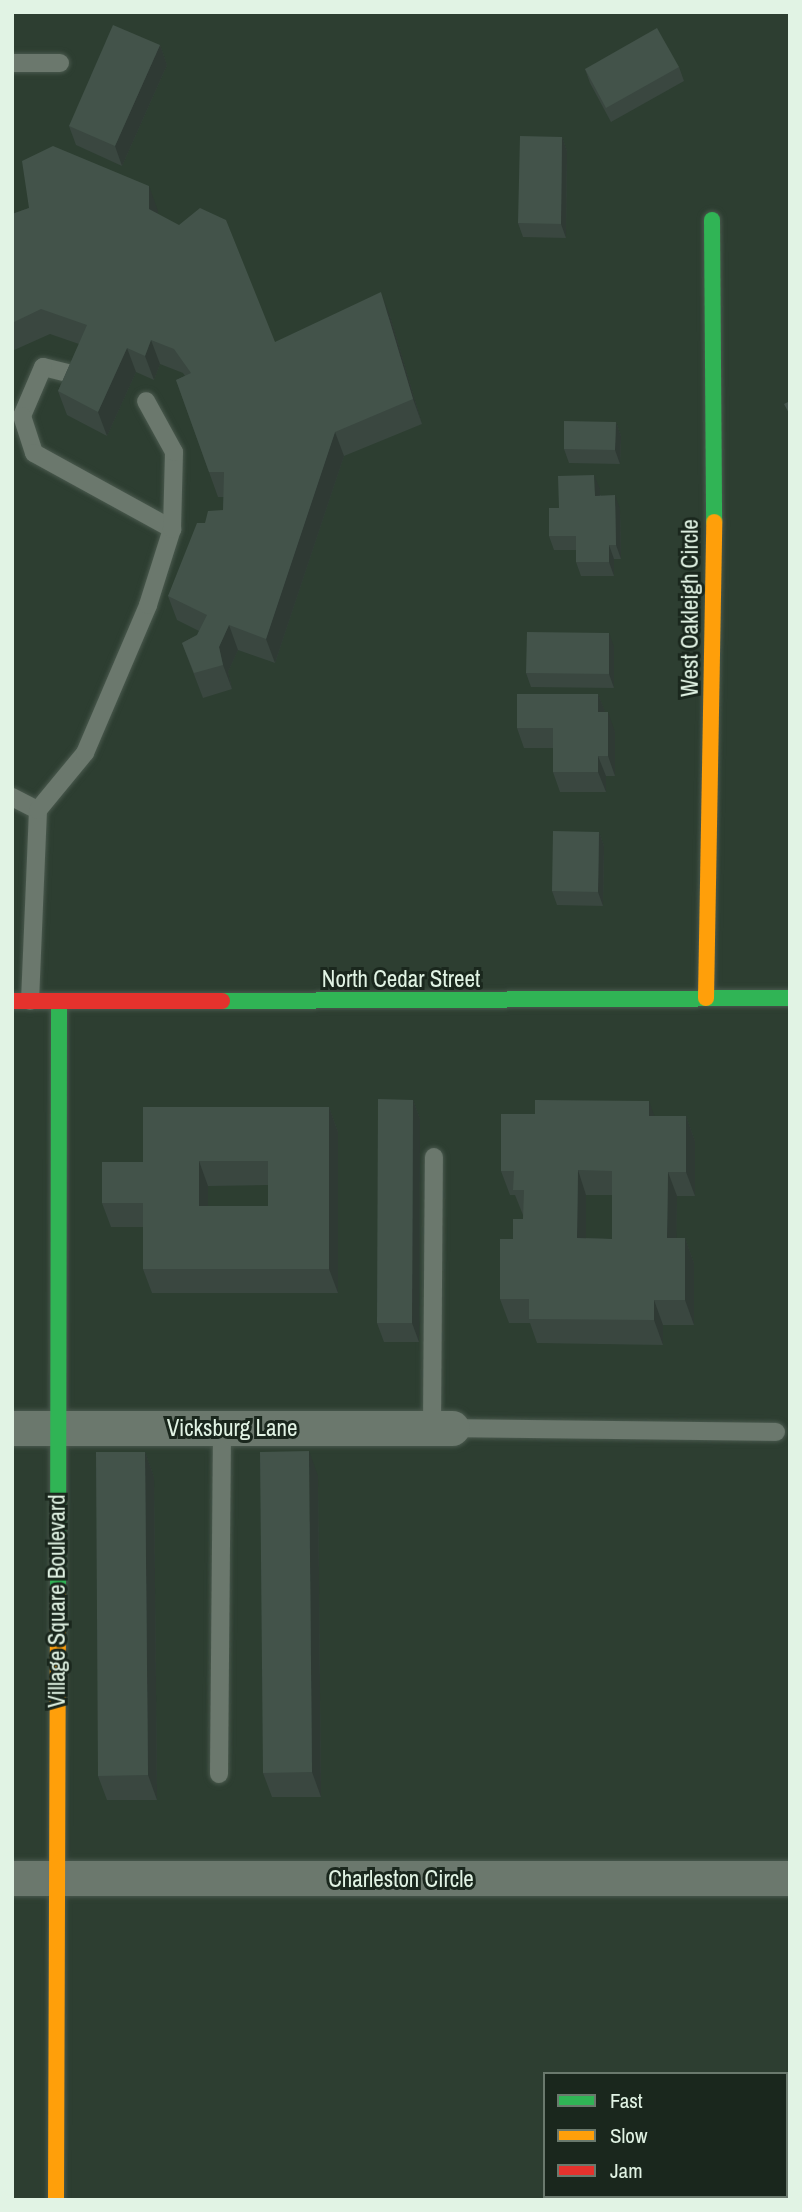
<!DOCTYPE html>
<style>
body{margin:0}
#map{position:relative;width:802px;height:2212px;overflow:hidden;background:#2d3e31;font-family:"Archivo Narrow",sans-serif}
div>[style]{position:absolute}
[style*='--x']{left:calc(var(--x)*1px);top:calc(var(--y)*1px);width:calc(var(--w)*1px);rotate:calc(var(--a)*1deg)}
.roads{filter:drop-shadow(0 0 2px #4a594e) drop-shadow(0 0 2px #4a594e)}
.lane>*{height:18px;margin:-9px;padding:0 9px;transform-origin:9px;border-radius:9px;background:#6b786d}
.street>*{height:35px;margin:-17.5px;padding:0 17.5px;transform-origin:17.5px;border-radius:17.5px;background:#6b786d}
.fast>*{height:16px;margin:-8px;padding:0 8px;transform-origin:8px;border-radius:8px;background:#30b455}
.slow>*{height:16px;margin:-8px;padding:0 8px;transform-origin:8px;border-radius:8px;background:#ff9f0a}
.jam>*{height:16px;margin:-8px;padding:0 8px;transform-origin:8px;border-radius:8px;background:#e5322d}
.wall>*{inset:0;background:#3a4740}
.shaded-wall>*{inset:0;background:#2f3a34}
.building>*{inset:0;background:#43534a}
span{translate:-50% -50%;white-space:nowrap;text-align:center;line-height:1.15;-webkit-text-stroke:6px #1a271d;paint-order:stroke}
.street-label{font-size:23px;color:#e1f3e4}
.frame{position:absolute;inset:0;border:14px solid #e1f3e4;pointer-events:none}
.legend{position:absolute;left:543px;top:2072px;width:245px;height:126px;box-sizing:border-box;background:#1a271d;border:2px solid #6a796d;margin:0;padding:9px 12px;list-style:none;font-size:21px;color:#e1f3e4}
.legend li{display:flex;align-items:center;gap:14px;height:35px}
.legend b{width:35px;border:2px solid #6a796d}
</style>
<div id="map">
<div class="roads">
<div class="lane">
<div style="--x:12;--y:63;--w:48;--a:0"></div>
<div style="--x:84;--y:377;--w:42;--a:-166.3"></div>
<div style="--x:43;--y:367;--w:53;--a:113.2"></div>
<div style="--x:22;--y:416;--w:39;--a:72"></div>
<div style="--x:34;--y:453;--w:158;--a:28.8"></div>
<div style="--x:12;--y:797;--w:29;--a:27"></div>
<div style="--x:38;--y:810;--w:191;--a:92.4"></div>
<div style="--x:38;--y:810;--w:74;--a:-50.5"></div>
<div style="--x:85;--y:753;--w:161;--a:-66.9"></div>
<div style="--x:148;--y:605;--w:80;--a:-72.5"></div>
<div style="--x:172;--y:529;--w:77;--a:-88.5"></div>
<div style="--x:174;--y:452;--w:58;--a:-118.8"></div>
<div style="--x:432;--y:1428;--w:271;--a:-89.6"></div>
<div style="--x:452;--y:1428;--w:324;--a:0.7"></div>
<div style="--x:219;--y:1774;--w:346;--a:-89.5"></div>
</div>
<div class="street">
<div style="--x:12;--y:1428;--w:440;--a:0"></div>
<div style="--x:12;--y:1878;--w:778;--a:0"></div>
</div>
<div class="fast">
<div style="--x:712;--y:220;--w:302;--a:89.6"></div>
<div style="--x:222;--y:1001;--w:568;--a:-0.3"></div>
<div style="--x:58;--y:1595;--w:593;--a:-89.9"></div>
</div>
<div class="slow">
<div style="--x:706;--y:998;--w:476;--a:-89"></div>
<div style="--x:56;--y:2200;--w:605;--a:-89.81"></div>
</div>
<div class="jam">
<div style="--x:12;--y:1001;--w:210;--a:0"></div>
</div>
</div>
<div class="wall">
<div style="clip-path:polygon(160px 45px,167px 65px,122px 166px,76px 145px,69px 126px)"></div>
<div style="clip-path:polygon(679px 67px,684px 81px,611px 122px,590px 83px,585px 69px)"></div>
<div style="clip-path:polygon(562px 137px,567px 151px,566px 238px,523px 237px,518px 223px)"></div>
<div style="clip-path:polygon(29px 208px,158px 211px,158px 214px,275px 342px,390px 316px,422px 424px,344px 456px,275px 663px,238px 650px,228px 672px,232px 689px,203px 698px,182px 643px,197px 635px,199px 631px,177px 620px,168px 596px,205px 523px,223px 510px,224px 497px,218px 497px,176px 380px,185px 376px,183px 373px,160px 364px,154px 380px,136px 372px,107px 436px,67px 415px,58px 391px,79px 344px,50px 334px,12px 351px,12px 214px)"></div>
<div style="clip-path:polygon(616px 422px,621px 436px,620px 464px,569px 463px,564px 449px)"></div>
<div style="clip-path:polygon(600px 489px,600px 495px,620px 509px,621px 559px,614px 559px,614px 576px,581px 576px,576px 562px,576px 550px,554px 550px,549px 536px,559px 508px)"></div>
<div style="clip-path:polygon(614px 647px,614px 688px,531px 687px,526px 673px)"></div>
<div style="clip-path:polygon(598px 694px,605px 712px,615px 732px,615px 776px,606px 776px,606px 792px,560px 792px,553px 772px,553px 748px,524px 748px,517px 728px)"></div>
<div style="clip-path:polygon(599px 832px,604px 846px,603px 906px,557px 905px,552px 891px)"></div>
<div style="clip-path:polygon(413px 1100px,420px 1119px,419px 1342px,384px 1342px,377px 1323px)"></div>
<div style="clip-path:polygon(evenodd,329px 1107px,338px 1132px,338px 1293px,152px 1293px,143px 1269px,143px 1227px,111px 1227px,102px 1203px,143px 1162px,329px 1107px,268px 1185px,268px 1206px,208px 1206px,208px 1186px,268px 1185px)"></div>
<div style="clip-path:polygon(evenodd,655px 1116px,686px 1116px,695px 1141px,695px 1196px,677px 1196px,676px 1238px,685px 1238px,694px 1263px,694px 1325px,663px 1325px,663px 1345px,537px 1343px,530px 1323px,509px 1323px,500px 1299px,513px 1239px,523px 1219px,523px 1215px,515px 1195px,510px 1195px,501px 1171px,655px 1116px,586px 1195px,612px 1195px,612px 1239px,586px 1238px,586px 1195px)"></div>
<div style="clip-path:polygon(145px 1452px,154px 1477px,157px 1800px,107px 1800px,98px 1776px)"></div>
<div style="clip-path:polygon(318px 1476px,321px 1797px,272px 1797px,263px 1773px)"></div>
</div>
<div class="shaded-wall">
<div style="clip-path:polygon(160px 45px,167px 65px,122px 166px,115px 146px)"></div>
<div style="clip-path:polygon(562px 137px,567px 151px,566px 238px,561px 224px)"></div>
<div style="clip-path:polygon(149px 186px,158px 211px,158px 234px,149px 209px)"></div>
<div style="clip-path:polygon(381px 292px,390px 316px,422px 424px,413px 399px)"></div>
<div style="clip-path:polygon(151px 340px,160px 364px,154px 380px,145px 356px)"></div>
<div style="clip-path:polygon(127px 348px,136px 372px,107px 436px,98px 412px)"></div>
<div style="clip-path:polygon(616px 422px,621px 436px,620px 464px,615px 450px)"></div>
<div style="clip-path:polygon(335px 432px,344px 456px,275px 663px,266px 639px)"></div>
<div style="clip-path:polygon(594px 475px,600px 489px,600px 510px,595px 496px)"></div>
<div style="clip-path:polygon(615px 495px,620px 509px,621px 559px,616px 545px)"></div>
<div style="clip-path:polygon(609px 545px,614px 559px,614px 576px,609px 562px)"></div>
<div style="clip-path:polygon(229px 625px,238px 650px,228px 672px,232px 689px,223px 665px,219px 647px)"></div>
<div style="clip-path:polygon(609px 633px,614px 647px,614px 688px,609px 674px)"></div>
<div style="clip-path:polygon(598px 694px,606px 714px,598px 712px)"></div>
<div style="clip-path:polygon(608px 712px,615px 732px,615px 776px,608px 756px)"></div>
<div style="clip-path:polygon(598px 756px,606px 776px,606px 792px,598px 772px)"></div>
<div style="clip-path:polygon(599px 832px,604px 846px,603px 906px,598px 892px)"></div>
<div style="clip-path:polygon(413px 1100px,420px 1119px,419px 1342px,412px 1323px)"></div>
<div style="clip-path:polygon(649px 1101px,658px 1126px,649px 1116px)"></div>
<div style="clip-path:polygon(329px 1107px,338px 1132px,338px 1293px,329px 1269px)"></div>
<div style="clip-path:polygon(686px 1116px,695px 1141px,695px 1196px,686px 1172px)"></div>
<div style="clip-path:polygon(199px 1161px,208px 1186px,208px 1231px,199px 1206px)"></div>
<div style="clip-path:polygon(578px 1170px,586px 1195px,586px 1263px,577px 1238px)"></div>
<div style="clip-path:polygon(668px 1172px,677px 1196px,676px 1263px,667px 1238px)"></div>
<div style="clip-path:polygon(685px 1238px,694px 1263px,694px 1325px,685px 1300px)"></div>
<div style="clip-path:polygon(654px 1300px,663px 1325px,663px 1345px,654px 1320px)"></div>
<div style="clip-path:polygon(309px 1451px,318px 1476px,321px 1797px,312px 1772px)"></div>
<div style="clip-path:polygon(145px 1452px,154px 1477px,157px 1800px,148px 1775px)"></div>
</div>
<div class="building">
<div style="clip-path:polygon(113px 25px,160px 45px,115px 146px,69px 126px)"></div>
<div style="clip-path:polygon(657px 28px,679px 67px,606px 108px,585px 69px)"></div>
<div style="clip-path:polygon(520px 136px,562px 137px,561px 224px,518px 223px)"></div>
<div style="clip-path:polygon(53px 146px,149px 186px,149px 209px,179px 225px,200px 208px,226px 220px,275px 342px,381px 292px,413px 399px,335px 432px,266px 639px,229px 625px,219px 647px,223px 665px,194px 673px,182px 643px,197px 635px,207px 615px,168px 596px,197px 523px,205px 523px,208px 511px,223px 510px,224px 472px,209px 472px,176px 380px,191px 373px,174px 349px,151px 340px,145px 356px,127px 348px,98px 412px,58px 391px,87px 325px,41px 309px,12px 323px,12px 214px,29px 208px,22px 161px)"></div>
<div style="clip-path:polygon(790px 401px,790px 415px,784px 404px)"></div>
<div style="clip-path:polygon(564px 421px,616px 422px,615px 450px,564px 449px)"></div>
<div style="clip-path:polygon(594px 475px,595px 496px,615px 495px,616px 545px,609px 545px,609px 562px,576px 562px,576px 536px,549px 536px,549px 508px,559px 508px,558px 476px)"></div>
<div style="clip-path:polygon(527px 632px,609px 633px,609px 674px,526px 673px)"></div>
<div style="clip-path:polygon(517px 694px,598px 694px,598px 712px,608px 712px,608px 756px,598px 756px,598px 772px,553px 772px,553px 728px,517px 728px)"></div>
<div style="clip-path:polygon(553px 831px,599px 832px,598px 892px,552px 891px)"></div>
<div style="clip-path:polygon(378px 1099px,413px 1100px,412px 1323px,377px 1323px)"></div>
<div style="clip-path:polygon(evenodd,535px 1100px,649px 1101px,649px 1116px,686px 1116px,686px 1172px,668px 1172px,667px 1238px,685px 1238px,685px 1300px,654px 1300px,654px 1320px,529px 1319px,529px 1299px,500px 1299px,500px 1239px,513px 1239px,513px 1219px,523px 1219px,524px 1190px,513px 1190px,514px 1171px,501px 1171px,501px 1114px,535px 1114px,535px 1100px,578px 1170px,612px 1171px,612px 1239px,577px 1238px,578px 1170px)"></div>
<div style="clip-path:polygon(evenodd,143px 1107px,329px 1107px,329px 1269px,143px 1269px,143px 1203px,102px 1203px,102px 1162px,143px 1162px,143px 1107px,199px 1161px,268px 1161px,268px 1206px,199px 1206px,199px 1161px)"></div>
<div style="clip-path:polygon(309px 1451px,312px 1772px,263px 1773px,260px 1452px)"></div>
<div style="clip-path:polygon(96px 1452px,145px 1452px,148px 1775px,98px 1776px)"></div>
</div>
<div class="street-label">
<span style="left:690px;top:608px;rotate:-90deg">West Oakleigh Circle</span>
<span style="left:401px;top:979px">North Cedar Street</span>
<span style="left:232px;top:1428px">Vicksburg Lane</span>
<span style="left:57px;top:1601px;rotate:-90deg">Village Square Boulevard</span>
<span style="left:401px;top:1879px">Charleston Circle</span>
</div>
<div class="frame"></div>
<ul class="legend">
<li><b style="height:9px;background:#30b455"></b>Fast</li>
<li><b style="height:9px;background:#ff9f0a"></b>Slow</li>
<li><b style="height:9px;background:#e5322d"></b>Jam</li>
</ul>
</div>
